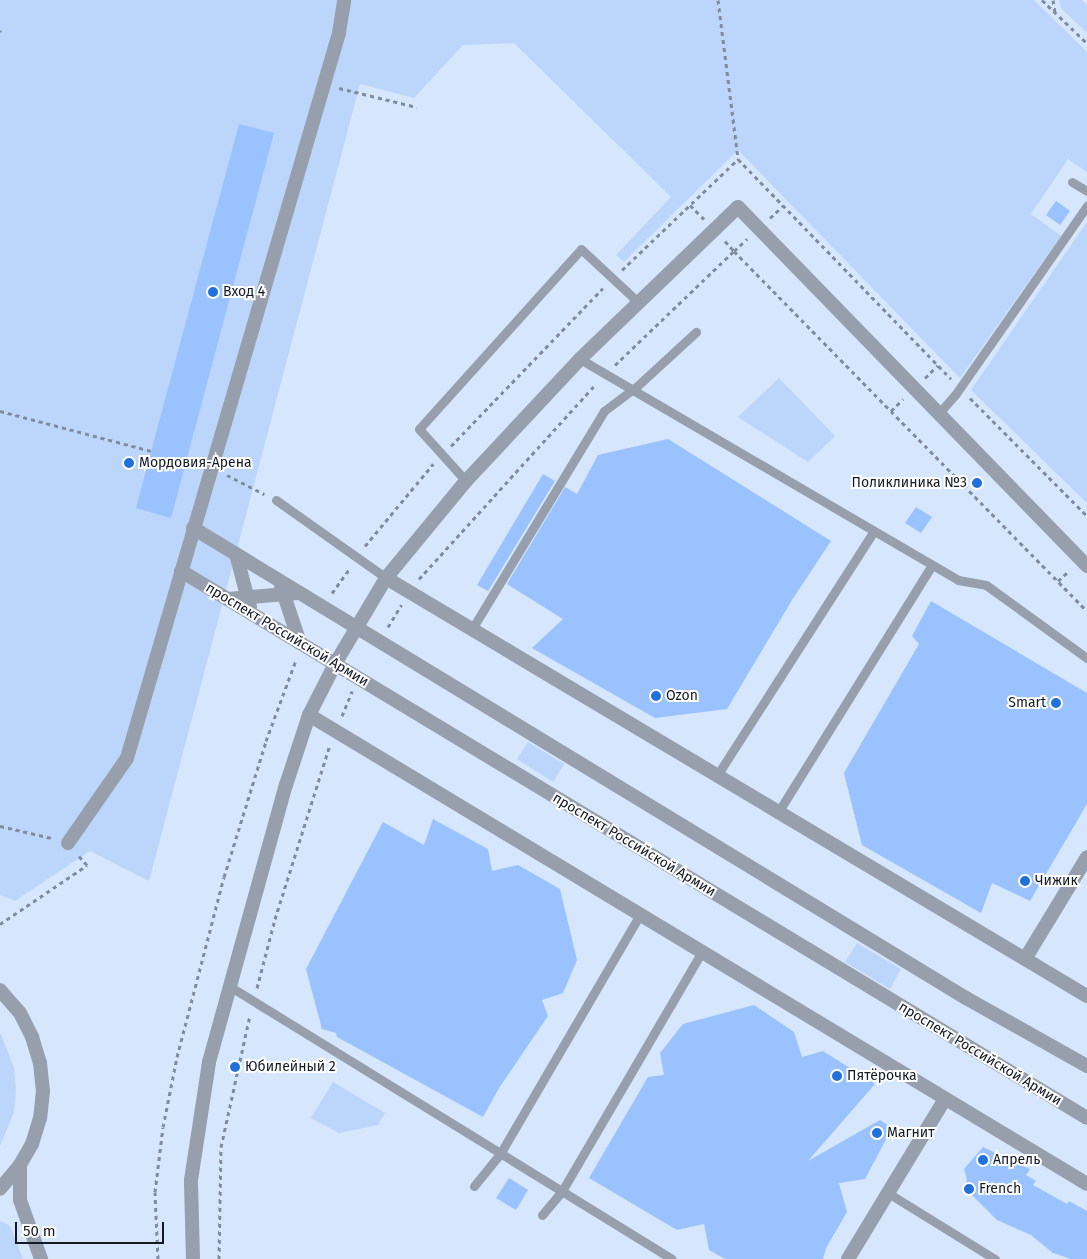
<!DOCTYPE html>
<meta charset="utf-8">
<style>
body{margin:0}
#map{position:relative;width:1087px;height:1259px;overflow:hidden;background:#d6e6fd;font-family:"Fira Sans",sans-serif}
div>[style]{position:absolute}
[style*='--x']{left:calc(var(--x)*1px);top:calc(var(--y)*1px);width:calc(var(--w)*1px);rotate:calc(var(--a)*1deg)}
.green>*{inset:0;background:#bcd5fb}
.building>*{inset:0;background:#99c2ff}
.path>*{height:3px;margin-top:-1.5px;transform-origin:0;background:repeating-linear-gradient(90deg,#808c9e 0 4px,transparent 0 8px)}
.service>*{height:9px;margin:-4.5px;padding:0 4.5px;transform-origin:4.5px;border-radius:4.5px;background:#969fab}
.pedestrian>*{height:14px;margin:-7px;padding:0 7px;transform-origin:7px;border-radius:7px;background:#969fab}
.minor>*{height:14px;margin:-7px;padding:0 7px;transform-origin:7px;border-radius:7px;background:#969fab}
.dots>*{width:14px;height:14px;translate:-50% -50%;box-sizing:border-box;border:2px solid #fff;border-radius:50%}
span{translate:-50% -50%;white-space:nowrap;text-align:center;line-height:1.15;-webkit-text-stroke:4px #fff;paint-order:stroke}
.poi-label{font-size:14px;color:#131a24}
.left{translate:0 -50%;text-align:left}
.right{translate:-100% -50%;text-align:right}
.street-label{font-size:14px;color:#131a24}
.scale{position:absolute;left:15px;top:1222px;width:149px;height:22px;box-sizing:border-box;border:2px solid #131a24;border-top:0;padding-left:6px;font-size:15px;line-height:18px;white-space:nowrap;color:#131a24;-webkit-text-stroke:4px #fff;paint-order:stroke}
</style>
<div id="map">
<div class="green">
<div style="clip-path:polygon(0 0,1034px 0,1087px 52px,1087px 172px,1068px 159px,1031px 214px,1061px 236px,960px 378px,738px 150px,624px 262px,616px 255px,671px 197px,514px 43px,463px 45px,414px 98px,360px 84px,149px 881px,90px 851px,15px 901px,0 895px)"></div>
<div style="clip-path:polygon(1059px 0,1082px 0,1087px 5px,1087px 33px,1061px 8px)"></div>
<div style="clip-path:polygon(1087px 222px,1087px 503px,971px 390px)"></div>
<div style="clip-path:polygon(779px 378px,835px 436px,808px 462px,738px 417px)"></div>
<div style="clip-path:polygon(528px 742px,564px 764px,553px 782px,517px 759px)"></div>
<div style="clip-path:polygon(857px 943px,901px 969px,890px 989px,845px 962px)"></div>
<div style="clip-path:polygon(0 1032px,14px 1068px,16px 1090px,14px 1112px,0 1146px)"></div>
<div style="clip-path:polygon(333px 1082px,385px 1113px,378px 1125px,339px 1133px,311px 1118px)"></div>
<div style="clip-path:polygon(0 1221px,10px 1226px,23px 1259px,0 1259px)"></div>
</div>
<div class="building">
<div style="clip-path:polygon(239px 124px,274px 133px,171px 518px,136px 508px)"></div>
<div style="clip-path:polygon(1056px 201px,1070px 211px,1060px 225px,1046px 215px)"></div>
<div style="clip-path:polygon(668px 439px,831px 541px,792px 600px,727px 709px,655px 718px,532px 648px,563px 619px,507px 584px,565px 487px,577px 494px,598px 455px)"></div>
<div style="clip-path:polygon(543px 474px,555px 481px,488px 591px,477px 585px)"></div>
<div style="clip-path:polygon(916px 507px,932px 517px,921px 533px,905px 523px)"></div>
<div style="clip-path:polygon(931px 601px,1087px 693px,1087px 804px,1030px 901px,992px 883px,981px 913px,862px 845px,844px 773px,919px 644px,912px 636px)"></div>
<div style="clip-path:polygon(433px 819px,488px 849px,492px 871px,518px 865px,560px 889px,577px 960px,563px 993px,542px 1000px,548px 1016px,499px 1088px,483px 1117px,337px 1037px,336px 1033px,322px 1029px,306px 969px,383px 822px,424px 845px)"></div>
<div style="clip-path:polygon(754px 1005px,794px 1032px,802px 1057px,823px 1051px,875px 1084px,808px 1161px,880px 1120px,892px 1128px,865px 1179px,839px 1183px,847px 1212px,826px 1248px,823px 1259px,725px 1259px,709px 1250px,704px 1224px,677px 1230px,589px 1178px,648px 1077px,664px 1075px,660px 1053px,683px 1024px)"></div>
<div style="clip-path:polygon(983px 1147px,1030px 1169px,1026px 1175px,1036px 1181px,1033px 1185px,1067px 1204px,1069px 1201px,1087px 1211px,1087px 1259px,1071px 1259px,1053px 1253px,1031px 1235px,997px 1220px,964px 1187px,967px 1180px,964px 1169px)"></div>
<div style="clip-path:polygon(509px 1178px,528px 1190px,516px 1210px,496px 1198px)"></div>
</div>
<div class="path">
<div style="--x:718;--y:0;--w:160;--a:82.8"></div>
<div style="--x:1042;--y:0;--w:62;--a:43.7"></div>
<div style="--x:1053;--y:0;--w:12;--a:81"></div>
<div style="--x:0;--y:30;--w:2;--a:90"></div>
<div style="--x:339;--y:88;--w:80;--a:13.7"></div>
<div style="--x:690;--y:205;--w:20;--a:45"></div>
<div style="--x:770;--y:218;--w:18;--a:-43"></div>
<div style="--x:725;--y:241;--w:13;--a:48"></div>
<div style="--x:734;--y:251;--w:18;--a:-43"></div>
<div style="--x:622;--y:270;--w:161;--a:-43.7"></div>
<div style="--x:738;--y:159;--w:306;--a:45.9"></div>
<div style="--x:615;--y:365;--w:165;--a:-43.8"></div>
<div style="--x:734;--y:251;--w:504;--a:45.56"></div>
<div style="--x:925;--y:378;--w:18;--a:-45"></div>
<div style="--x:970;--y:398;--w:166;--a:45.2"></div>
<div style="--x:0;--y:411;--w:156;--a:14.8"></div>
<div style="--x:891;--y:411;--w:17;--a:-45"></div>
<div style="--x:451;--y:446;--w:219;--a:-46.1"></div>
<div style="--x:187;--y:461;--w:9;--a:13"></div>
<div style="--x:227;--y:475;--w:42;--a:27.2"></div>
<div style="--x:365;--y:546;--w:107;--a:-50.3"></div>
<div style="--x:419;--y:579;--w:263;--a:-47.8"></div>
<div style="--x:1058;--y:581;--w:16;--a:-43"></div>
<div style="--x:332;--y:593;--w:31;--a:-54"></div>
<div style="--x:388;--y:627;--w:26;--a:-59"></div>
<div style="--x:342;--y:716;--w:27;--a:-68"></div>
<div style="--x:0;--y:826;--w:53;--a:13"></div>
<div style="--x:0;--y:924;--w:105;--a:-34.1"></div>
<div style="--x:87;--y:865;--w:12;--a:-132"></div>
<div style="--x:257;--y:988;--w:71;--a:-75.4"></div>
<div style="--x:275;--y:919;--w:182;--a:-72.5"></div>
<div style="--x:158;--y:1259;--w:67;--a:-92.6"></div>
<div style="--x:155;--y:1192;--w:65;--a:-83"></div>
<div style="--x:163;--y:1127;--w:71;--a:-78.7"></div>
<div style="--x:177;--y:1057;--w:186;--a:-75.4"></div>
<div style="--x:224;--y:877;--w:142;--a:-72.8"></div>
<div style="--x:266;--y:741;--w:86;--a:-69.7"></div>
<div style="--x:219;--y:1259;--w:112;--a:-89"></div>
<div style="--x:221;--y:1147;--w:135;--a:-77.6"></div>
</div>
<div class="service">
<div style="--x:1072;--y:182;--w:17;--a:31"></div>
<div style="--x:580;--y:359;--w:438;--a:30.3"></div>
<div style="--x:958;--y:580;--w:28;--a:10"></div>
<div style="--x:986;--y:585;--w:125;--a:35.9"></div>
<div style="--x:940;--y:412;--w:23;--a:-49"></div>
<div style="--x:955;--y:395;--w:231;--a:-55.1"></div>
<div style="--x:466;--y:481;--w:70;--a:-132.1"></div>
<div style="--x:419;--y:429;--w:242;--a:-48"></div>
<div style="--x:581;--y:249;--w:76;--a:42.9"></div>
<div style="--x:276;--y:500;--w:135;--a:35.3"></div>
<div style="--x:472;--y:629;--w:255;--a:-58.8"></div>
<div style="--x:604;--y:411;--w:39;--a:-37"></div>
<div style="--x:635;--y:388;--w:83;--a:-42.6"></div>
<div style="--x:716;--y:777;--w:292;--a:-57.3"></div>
<div style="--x:777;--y:814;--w:293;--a:-58.1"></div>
<div style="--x:229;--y:986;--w:520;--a:31.64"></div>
<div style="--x:474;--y:1186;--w:41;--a:-50.9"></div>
<div style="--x:500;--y:1154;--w:278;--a:-59.7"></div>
<div style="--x:888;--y:1193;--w:126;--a:31.7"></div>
<div style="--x:542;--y:1215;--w:31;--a:-50"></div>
<div style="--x:562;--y:1191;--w:278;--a:-59.7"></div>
</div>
<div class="pedestrian">
<div style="--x:193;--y:528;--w:905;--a:31.3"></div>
<div style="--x:966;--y:998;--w:139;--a:29.3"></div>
<div style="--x:236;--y:554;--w:55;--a:75.2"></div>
<div style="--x:181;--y:571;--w:1058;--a:31.12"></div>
<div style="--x:281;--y:586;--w:60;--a:71.6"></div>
<div style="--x:228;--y:599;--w:70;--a:-4.9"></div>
<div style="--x:68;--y:843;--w:103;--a:-55.2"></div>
<div style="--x:127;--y:758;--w:755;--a:-73.7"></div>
<div style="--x:339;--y:33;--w:33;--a:-81"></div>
</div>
<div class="minor">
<div style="--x:386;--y:578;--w:816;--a:30.81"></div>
<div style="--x:309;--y:715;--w:908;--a:31.08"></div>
<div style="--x:1025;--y:959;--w:119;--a:-58.7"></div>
<div style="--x:0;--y:990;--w:30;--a:49"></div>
<div style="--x:20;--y:1013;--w:27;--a:63"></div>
<div style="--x:32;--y:1037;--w:27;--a:73"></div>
<div style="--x:40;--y:1063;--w:28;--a:84"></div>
<div style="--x:43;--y:1091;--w:27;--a:96"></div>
<div style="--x:40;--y:1118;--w:27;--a:107"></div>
<div style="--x:32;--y:1144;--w:24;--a:120"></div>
<div style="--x:20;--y:1165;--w:31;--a:130"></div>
<div style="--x:20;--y:1165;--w:35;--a:90"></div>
<div style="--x:20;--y:1200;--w:63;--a:70.4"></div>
<div style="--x:193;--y:1259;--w:79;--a:-91.5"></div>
<div style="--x:191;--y:1180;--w:119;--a:-81.3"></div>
<div style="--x:209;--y:1062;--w:288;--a:-74.5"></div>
<div style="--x:286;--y:785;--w:74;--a:-71.8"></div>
<div style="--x:309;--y:715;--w:57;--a:-63"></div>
<div style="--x:335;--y:664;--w:100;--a:-59.3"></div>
<div style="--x:386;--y:578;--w:126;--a:-50.5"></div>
<div style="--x:466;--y:481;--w:167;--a:-46.9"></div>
<div style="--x:580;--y:359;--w:219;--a:-43.9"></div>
<div style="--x:738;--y:207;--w:501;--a:45.81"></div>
<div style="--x:848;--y:1259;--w:187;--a:-58.8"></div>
</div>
<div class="dots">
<div style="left:213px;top:292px;background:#2171dc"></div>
<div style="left:129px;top:463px;background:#2171dc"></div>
<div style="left:977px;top:483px;background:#2171dc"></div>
<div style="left:656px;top:696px;background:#2171dc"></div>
<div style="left:1056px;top:703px;background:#2171dc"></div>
<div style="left:1025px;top:881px;background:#2171dc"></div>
<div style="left:235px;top:1067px;background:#2171dc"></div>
<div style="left:837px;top:1076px;background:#2171dc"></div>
<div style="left:877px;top:1133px;background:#2171dc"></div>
<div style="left:983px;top:1160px;background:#2171dc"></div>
<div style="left:969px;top:1189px;background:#2171dc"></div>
</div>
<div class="poi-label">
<span class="left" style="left:223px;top:292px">Вход 4</span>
<span class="left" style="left:139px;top:463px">Мордовия-Арена</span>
<span class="right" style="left:967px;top:483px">Поликлиника №3</span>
<span class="left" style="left:666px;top:696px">Ozon</span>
<span class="right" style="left:1046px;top:703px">Smart</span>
<span class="left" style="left:1035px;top:881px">Чижик</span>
<span class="left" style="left:245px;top:1067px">Юбилейный 2</span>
<span class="left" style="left:847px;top:1076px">Пятёрочка</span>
<span class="left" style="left:887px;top:1133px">Магнит</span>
<span class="left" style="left:993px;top:1160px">Апрель</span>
<span class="left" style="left:979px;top:1189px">French</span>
</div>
<div class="street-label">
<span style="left:287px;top:635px;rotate:31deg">проспект Российской Армии</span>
<span style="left:634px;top:845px;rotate:31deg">проспект Российской Армии</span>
<span style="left:980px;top:1054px;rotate:31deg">проспект Российской Армии</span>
</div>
<div class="scale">50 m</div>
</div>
